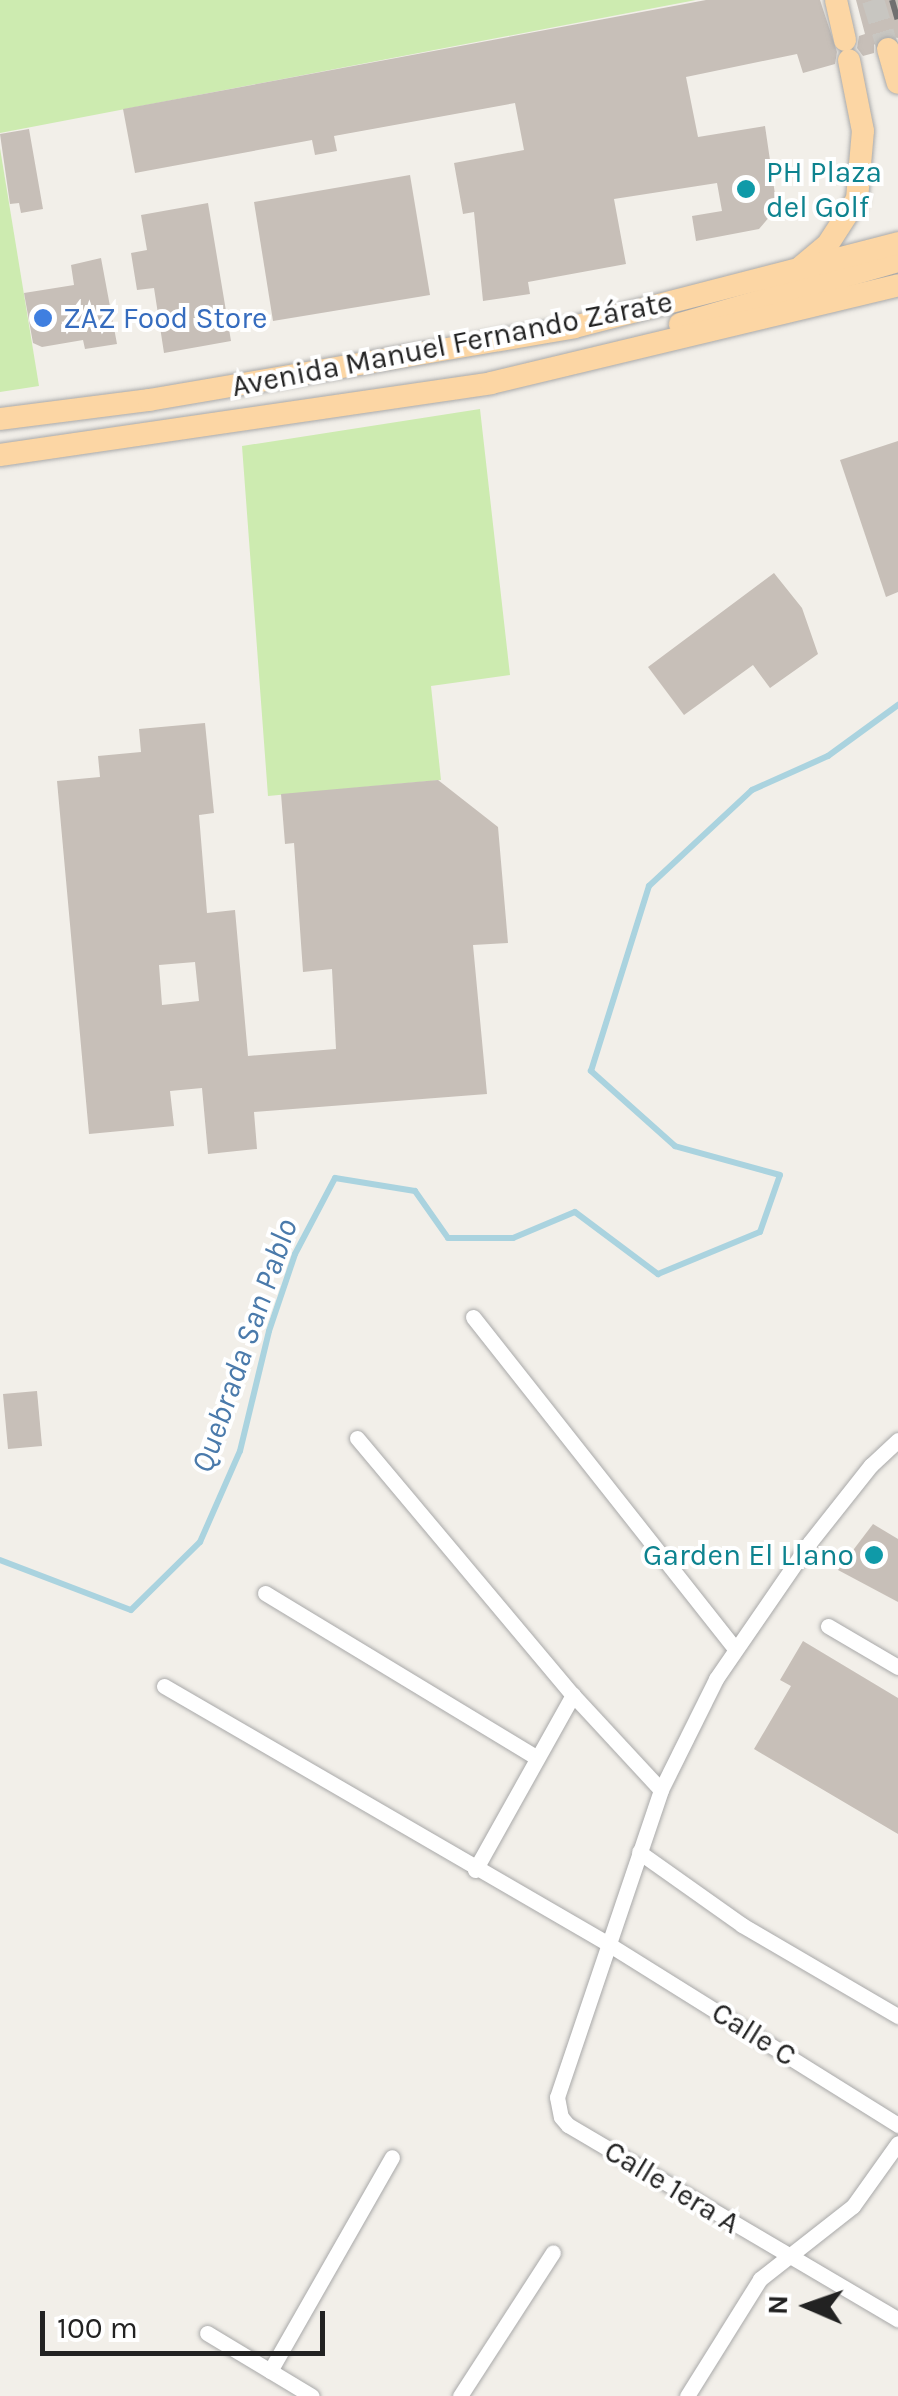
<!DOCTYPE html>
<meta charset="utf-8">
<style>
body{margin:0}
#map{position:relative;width:898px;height:2396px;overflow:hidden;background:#f2efe9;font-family:Karla,sans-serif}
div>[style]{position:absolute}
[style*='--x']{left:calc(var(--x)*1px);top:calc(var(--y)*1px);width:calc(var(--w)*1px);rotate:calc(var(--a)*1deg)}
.grass>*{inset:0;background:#cdebb0}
.stream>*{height:6px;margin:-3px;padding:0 3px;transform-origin:3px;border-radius:3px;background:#aad3df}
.building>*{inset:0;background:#c7bfb8}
.primary-tunnel>*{height:22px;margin-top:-11px;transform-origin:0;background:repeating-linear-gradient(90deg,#c8c6c1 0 22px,transparent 0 33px)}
.roads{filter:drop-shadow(0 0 2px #a9a9a9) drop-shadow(0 0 2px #a9a9a9)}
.street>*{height:15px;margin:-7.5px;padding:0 7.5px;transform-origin:7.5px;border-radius:7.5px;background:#fff}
.primary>*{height:22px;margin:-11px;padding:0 11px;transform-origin:11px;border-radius:11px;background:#fcd6a4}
.rail>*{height:6px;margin-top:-3px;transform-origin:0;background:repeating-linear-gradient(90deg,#707070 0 20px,transparent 0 40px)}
.dots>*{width:28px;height:28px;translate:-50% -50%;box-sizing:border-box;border:5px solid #fff;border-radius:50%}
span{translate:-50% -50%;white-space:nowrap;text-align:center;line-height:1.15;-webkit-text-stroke:8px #fff;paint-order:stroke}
.culture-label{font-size:30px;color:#0d838f}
.left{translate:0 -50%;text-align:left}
.right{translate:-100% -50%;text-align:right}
.shop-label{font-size:30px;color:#366cbe}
.street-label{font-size:30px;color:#222}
.water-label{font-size:32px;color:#4a7aab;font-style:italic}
.north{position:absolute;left:758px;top:2256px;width:100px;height:100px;-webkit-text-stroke:8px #fff;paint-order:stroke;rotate:272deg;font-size:28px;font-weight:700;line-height:40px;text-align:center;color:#222}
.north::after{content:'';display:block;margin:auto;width:35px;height:45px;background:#222;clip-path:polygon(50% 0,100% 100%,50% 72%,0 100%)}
.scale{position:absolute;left:40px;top:2311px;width:285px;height:45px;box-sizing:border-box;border:5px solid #222;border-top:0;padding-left:12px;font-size:30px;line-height:35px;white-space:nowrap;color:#222;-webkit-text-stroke:8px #fff;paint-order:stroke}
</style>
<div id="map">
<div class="grass">
<div style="clip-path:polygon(0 0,696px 0,0 133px)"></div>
<div style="clip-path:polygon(0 148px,39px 386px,0 392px)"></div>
<div style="clip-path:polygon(480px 409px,510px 675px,431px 686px,441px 780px,268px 796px,242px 446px)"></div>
</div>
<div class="stream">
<div style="--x:0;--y:1560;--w:140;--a:20.9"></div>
<div style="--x:131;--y:1610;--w:97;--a:-44.6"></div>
<div style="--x:200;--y:1542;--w:99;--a:-66.3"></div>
<div style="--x:240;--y:1451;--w:123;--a:-76.4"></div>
<div style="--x:269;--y:1331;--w:81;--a:-71.3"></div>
<div style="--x:295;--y:1254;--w:86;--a:-62.2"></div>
<div style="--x:335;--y:1178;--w:81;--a:9.2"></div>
<div style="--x:415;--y:1191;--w:57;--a:54.9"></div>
<div style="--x:448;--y:1238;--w:65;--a:0"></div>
<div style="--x:513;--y:1238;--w:67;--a:-22.8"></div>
<div style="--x:575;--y:1212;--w:104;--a:36.8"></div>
<div style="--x:658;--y:1274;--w:110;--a:-22.4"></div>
<div style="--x:760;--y:1232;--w:60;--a:-70.7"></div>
<div style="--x:780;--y:1175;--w:109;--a:-164.6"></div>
<div style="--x:675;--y:1146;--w:113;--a:-138.2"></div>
<div style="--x:591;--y:1071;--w:194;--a:-72.6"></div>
<div style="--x:649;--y:886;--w:141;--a:-43"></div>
<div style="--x:752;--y:790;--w:83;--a:-24.1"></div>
<div style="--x:828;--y:756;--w:87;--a:-36.1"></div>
</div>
<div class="building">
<div style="clip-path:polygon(706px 0,820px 0,837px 52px,835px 64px,803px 73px,797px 54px,686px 77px,698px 137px,765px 126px,777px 208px,759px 229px,696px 241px,692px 216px,722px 211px,717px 183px,614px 199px,626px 264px,528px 282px,530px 294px,483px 301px,474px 212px,463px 214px,454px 163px,524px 150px,515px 103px,334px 136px,337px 151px,315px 155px,312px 140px,135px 173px,123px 109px)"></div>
<div style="clip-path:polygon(856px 0,898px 0,898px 38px,883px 35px,874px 45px,874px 53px,863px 56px,857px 48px,859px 36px,865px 34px)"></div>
<div style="clip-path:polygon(29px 129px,43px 209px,21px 213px,19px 203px,10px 204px,0 134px)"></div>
<div style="clip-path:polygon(410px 175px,430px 295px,273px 321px,254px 202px)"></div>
<div style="clip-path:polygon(208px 203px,231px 341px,164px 353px,154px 288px,137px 290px,131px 253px,147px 250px,141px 215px)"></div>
<div style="clip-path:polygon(101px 258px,117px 344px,85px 349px,83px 340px,42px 347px,33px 343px,24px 293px,74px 285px,71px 265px)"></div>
<div style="clip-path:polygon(898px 441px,898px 592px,886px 597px,840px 460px)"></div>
<div style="clip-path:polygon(774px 573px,802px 608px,818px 654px,770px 688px,753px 665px,684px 715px,648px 667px)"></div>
<div style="clip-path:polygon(evenodd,205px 723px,214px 813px,199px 815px,207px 913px,235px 910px,248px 1056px,336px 1049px,332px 969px,303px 972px,294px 843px,285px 844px,281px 794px,438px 780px,498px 827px,508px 943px,473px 945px,487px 1094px,254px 1112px,257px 1149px,208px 1154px,202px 1088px,170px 1091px,174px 1126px,89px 1134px,57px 781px,100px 777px,98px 756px,141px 752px,139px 729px,205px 723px,195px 962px,199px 1001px,162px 1005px,159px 965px,195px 962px)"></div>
<div style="clip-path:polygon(37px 1391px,42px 1446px,8px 1449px,3px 1394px)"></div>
<div style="clip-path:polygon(873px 1524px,898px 1539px,898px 1602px,838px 1570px)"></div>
<div style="clip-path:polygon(803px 1641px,898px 1698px,898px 1834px,754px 1749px,791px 1686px,780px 1680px)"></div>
</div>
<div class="primary-tunnel">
<div style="--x:873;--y:0;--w:51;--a:73"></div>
</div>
<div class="roads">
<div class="street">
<div style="--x:473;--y:1317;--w:422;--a:51.7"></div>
<div style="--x:357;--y:1438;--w:336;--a:50"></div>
<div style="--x:573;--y:1695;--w:129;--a:47.2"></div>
<div style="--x:898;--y:1440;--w:37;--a:137"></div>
<div style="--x:871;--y:1465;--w:98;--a:128.4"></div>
<div style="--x:810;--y:1542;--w:166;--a:124.5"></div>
<div style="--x:716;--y:1679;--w:124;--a:116.4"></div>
<div style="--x:661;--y:1790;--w:324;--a:108.7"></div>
<div style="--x:557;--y:2097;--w:20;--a:79"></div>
<div style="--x:561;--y:2117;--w:11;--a:49"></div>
<div style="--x:568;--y:2125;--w:383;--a:30.5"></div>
<div style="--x:265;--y:1593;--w:317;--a:31.2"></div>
<div style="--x:828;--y:1626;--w:81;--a:30.4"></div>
<div style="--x:164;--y:1686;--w:516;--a:30.14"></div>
<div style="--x:610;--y:1945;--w:340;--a:32"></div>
<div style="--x:639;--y:1852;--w:126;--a:35.3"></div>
<div style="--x:742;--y:1925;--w:181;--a:30.3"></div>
<div style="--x:475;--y:1870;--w:201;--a:-60.8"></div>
<div style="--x:207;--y:2333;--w:122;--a:31"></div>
<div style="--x:270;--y:2371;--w:246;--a:-60.3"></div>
<div style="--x:460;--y:2396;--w:171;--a:-57.1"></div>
<div style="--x:687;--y:2396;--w:138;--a:-58"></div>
<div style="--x:760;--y:2279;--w:118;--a:-38.1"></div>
<div style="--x:853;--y:2206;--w:77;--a:-54.5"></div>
</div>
<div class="primary">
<div style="--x:836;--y:0;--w:41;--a:77.3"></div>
<div style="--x:888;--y:49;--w:35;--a:74"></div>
<div style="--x:802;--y:266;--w:34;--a:-40"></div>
<div style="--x:828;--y:244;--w:54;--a:-57.2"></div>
<div style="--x:857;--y:199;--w:68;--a:-85"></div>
<div style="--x:863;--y:131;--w:72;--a:-101.2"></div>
<div style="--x:680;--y:324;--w:227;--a:-16.1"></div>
<div style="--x:0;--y:419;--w:150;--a:-7.3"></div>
<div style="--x:149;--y:400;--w:431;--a:-9.7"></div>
<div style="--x:574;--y:327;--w:335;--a:-14.5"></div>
<div style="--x:0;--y:455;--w:496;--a:-8.3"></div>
<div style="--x:491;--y:383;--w:419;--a:-13.5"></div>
</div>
</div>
<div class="rail">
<div style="--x:892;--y:0;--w:22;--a:74"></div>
</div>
<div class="dots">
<div style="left:746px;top:189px;background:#0f9aa8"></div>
<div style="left:43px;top:318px;background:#3f7fe0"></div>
<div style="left:874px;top:1555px;background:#0f9aa8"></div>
</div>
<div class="culture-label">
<span class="left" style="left:766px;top:189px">PH Plaza<br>del Golf</span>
<span class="right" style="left:854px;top:1555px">Garden El Llano</span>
</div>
<div class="shop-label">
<span class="left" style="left:63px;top:318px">ZAZ Food Store</span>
</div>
<div class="street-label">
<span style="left:452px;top:344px;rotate:-11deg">Avenida Manuel Fernando Zárate</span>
<span style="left:754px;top:2034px;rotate:32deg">Calle C</span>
<span style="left:672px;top:2187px;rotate:31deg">Calle 1era A</span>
</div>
<div class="water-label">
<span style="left:245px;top:1346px;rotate:-71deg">Quebrada San Pablo</span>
</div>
<div class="north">N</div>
<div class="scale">100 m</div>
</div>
